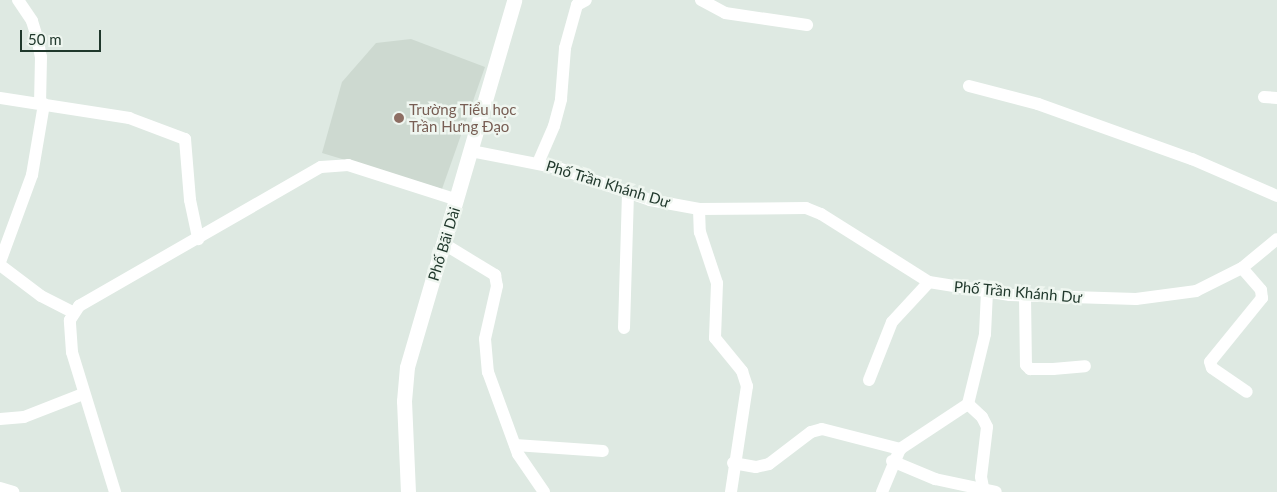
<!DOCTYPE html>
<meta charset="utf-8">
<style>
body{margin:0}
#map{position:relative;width:1277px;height:492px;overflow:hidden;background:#dee9e2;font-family:Lato,sans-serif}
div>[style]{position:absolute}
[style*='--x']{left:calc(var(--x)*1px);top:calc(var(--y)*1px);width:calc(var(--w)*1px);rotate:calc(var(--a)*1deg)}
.built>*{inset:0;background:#cdd9d0}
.street>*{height:12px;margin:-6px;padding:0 6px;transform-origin:6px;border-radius:6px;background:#fff}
.secondary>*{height:15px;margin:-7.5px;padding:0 7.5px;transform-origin:7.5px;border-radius:7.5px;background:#fff}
.dots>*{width:14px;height:14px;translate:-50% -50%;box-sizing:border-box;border:2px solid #eff6f0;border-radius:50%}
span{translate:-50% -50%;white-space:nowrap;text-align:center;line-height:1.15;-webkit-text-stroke:5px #eff6f0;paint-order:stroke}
.education-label{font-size:15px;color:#785e54}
.left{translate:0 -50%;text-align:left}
.street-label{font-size:15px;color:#20382c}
.scale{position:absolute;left:20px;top:30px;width:81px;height:22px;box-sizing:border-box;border:2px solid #20382c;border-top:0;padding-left:6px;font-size:15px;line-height:18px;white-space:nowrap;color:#20382c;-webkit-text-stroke:4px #eff6f0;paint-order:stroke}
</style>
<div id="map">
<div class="built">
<div style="clip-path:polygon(411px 39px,485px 67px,442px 189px,322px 153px,342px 82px,376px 43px)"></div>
</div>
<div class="street">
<div style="--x:18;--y:0;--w:25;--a:56"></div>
<div style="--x:32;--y:21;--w:17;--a:73"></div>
<div style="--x:37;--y:37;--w:20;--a:79"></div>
<div style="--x:41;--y:57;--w:47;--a:91.2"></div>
<div style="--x:701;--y:0;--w:27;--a:28"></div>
<div style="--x:725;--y:13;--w:83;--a:8.3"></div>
<div style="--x:969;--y:86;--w:71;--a:14.6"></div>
<div style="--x:1038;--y:104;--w:164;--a:19.7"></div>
<div style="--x:1192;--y:159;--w:93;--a:23.5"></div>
<div style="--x:1264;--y:97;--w:13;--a:4"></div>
<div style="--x:0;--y:98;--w:131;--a:8.8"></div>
<div style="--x:129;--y:118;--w:60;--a:20.6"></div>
<div style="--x:185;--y:139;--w:61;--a:85.3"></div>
<div style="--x:190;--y:200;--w:40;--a:78"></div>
<div style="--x:471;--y:151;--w:89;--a:11.1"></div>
<div style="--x:558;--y:168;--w:97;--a:19.2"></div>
<div style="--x:650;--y:200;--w:50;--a:10.4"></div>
<div style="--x:699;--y:209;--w:107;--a:-0.5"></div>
<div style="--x:806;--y:208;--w:16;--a:22"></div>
<div style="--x:821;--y:214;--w:128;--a:32.2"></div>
<div style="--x:929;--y:282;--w:82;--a:9.1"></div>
<div style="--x:1010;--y:295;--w:126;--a:1.8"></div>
<div style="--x:1136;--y:299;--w:61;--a:-7.6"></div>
<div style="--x:1196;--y:291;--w:51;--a:-26.6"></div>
<div style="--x:1242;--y:268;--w:45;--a:-39.6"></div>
<div style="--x:538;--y:163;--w:40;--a:-66.6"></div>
<div style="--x:554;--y:126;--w:28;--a:-75"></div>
<div style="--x:561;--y:99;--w:51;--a:-85.5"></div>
<div style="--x:565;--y:48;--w:45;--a:-74.4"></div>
<div style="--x:577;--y:5;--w:10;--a:-29"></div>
<div style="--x:699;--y:209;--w:23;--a:88"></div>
<div style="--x:700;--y:232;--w:54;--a:71.6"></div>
<div style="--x:717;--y:283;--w:55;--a:92.1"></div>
<div style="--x:715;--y:338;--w:43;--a:50.7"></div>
<div style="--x:742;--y:371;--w:16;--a:72"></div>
<div style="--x:747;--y:386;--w:107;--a:98.6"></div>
<div style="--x:444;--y:244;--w:60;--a:31.3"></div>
<div style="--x:495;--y:275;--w:11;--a:80"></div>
<div style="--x:497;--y:286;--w:54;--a:102.8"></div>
<div style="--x:485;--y:339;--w:33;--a:85"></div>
<div style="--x:488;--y:372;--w:87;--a:69.9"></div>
<div style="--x:518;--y:454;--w:46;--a:55.6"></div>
<div style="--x:0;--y:262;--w:93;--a:-69.8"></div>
<div style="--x:32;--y:175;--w:72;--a:-80.4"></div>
<div style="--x:0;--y:265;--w:51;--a:37.1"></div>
<div style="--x:41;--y:296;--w:35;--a:27"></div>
<div style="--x:1242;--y:268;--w:29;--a:49"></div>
<div style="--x:1261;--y:290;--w:8;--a:83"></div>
<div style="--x:1262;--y:298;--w:82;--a:129.1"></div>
<div style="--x:1210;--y:362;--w:6;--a:72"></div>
<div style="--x:1212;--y:368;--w:42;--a:34.4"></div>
<div style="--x:1025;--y:296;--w:69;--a:89.2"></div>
<div style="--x:1026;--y:365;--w:6;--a:45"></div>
<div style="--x:1030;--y:369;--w:23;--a:0"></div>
<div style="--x:1053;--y:369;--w:32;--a:-5"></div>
<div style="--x:624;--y:328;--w:135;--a:-88.3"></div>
<div style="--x:869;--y:380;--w:62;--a:-68.4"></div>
<div style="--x:892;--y:322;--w:54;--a:-47.2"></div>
<div style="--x:968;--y:404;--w:19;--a:43"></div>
<div style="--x:982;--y:417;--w:11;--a:63"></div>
<div style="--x:987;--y:427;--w:50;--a:96.8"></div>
<div style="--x:981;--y:477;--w:15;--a:79"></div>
<div style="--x:0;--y:419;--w:24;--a:-5"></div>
<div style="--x:24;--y:417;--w:63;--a:-21.3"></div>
<div style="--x:515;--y:445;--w:88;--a:3.9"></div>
<div style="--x:892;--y:461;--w:47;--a:22.7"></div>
<div style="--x:935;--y:479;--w:62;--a:12"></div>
<div style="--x:733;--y:463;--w:23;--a:10"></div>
<div style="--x:756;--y:467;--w:13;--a:-13"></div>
<div style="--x:769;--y:464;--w:53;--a:-37.3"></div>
<div style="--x:811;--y:432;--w:11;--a:-15"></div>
<div style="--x:822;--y:429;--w:81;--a:14.4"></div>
<div style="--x:0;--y:488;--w:14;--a:17"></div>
<div style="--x:115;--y:492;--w:146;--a:-107.1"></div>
<div style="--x:72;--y:352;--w:32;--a:-94"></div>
<div style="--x:70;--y:320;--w:17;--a:-57"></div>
<div style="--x:79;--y:306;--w:279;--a:-29.9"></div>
<div style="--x:321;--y:167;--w:27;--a:-4"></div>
<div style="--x:348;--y:165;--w:115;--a:17.7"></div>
<div style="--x:882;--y:492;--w:47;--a:-67.3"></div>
<div style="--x:900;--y:449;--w:82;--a:-33.5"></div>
<div style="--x:968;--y:404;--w:72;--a:-76.3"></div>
<div style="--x:985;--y:334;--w:42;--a:-87.3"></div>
</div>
<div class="secondary">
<div style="--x:408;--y:492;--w:91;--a:-92.5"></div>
<div style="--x:404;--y:401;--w:34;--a:-85"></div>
<div style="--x:407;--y:367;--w:382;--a:-73.7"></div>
</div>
<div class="dots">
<div style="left:399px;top:118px;background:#8d6e63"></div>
</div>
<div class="education-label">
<span class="left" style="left:409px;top:118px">Trường Tiểu học<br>Trần Hưng Đạo</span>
</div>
<div class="street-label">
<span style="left:608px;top:184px;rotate:17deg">Phố Trần Khánh Dư</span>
<span style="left:444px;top:244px;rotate:-73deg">Phố Bãi Dài</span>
<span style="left:1018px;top:292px;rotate:5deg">Phố Trần Khánh Dư</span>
</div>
<div class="scale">50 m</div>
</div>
